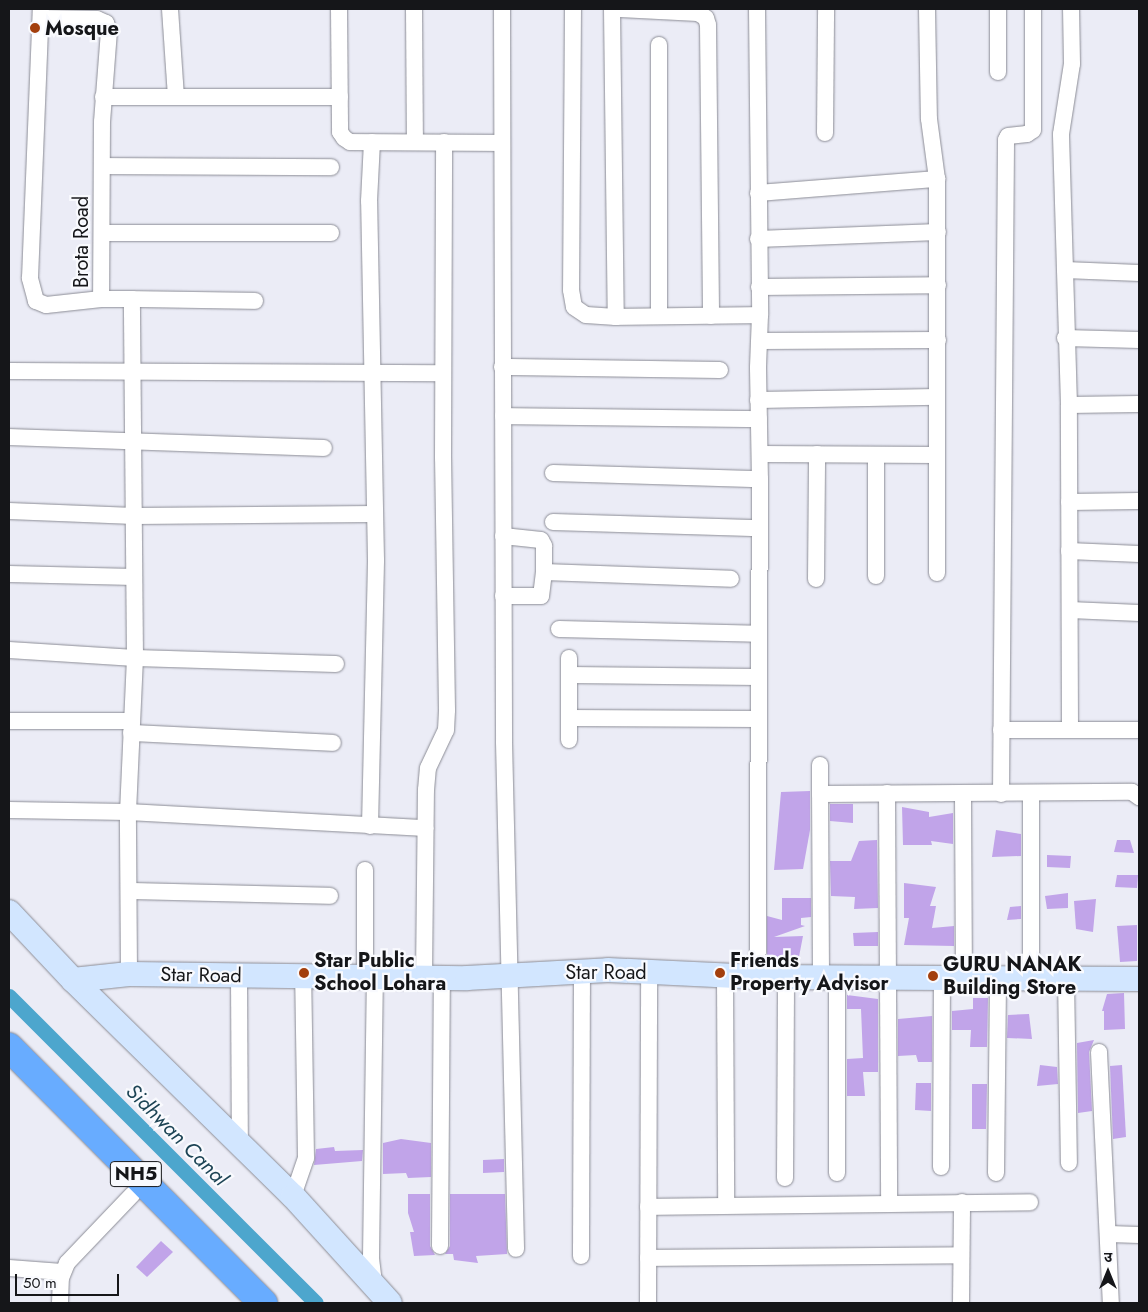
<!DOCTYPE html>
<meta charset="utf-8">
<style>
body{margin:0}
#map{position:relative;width:1148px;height:1312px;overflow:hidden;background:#ebecf6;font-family:Jost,"Noto Sans Devanagari",sans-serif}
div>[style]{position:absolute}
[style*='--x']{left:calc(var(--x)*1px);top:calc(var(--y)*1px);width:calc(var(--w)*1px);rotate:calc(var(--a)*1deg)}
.canal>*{height:15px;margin:-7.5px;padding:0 7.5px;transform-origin:7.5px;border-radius:7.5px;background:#4da6cd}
.building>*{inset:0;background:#c1a4e9}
.roads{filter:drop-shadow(0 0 1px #8b8c95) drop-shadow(0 0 1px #8b8c95)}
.street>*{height:16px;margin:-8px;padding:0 8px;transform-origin:8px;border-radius:8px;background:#fff}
.secondary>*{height:24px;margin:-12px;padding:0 12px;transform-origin:12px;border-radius:12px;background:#d2e6ff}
.highway>*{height:28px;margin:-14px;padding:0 14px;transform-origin:14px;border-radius:14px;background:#68acff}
.dots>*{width:14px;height:14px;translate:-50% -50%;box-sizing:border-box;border:2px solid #f9fafe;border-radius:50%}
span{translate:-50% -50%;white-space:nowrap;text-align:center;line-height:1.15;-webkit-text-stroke:4.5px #f9fafe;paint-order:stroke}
.shield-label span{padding:1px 4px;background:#f9fafe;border:1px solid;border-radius:4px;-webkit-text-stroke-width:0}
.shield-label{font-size:19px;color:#151619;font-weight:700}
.poi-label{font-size:20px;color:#151619;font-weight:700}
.left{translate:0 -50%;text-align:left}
.street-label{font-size:20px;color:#151619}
.water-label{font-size:21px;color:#1d4455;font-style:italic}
.frame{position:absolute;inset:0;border:10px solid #151619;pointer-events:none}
.north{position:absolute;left:1083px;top:1247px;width:50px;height:50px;-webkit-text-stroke:4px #f9fafe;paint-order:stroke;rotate:0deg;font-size:14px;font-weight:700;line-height:20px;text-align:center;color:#151619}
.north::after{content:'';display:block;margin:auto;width:18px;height:22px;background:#151619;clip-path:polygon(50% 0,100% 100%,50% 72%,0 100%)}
.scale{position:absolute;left:15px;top:1274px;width:104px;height:22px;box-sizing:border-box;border:2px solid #151619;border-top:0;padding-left:6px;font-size:15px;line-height:18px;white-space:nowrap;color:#151619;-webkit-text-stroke:4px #f9fafe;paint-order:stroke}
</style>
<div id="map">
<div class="canal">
<div style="--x:9;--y:996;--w:434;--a:45"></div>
</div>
<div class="building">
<div style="clip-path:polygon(810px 791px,810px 830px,803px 869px,774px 870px,781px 792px)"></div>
<div style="clip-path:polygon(830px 804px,853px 804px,853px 823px,830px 821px)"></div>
<div style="clip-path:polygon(902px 807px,929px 812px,929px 817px,953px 813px,953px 844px,931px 841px,932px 845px,903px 845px)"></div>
<div style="clip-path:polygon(996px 830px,1021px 834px,1021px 856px,992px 857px)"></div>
<div style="clip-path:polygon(877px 840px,878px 908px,854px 909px,855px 897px,831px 896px,830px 861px,851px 861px,859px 841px)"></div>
<div style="clip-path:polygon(1117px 840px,1130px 840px,1134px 853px,1114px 852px)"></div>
<div style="clip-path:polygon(1047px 855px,1071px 856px,1070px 868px,1047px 867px)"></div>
<div style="clip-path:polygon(1117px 875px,1138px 875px,1137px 888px,1115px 887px)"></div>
<div style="clip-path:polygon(904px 883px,936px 887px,930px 906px,936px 906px,932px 928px,954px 926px,954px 946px,904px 945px,909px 918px,904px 918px)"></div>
<div style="clip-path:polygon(1068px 893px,1068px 908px,1047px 909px,1045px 896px)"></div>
<div style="clip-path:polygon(782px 898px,811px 898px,811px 917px,801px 918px,801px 925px,805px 926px,774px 937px,803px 936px,798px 962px,767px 959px,767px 916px,782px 920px)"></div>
<div style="clip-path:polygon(1096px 899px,1093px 932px,1076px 929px,1074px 901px)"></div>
<div style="clip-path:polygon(1021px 906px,1021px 919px,1007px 920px,1010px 907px)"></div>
<div style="clip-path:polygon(1137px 925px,1137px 961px,1120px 962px,1117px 926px)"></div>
<div style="clip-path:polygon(878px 932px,878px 946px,854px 946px,853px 933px)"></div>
<div style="clip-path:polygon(1124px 993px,1125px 1029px,1104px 1030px,1104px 1011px,1102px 1011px,1107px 994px)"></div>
<div style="clip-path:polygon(847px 995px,878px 999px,878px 1072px,863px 1072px,865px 1096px,847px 1096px,847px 1059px,863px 1058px,861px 1009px,847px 1009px)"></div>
<div style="clip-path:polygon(973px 998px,988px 998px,987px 1047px,970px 1047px,971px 1030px,952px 1030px,952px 1011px,973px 1009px)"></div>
<div style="clip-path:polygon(1029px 1014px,1032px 1039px,1007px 1038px,1008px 1015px)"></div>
<div style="clip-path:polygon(932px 1016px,932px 1062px,918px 1062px,916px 1055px,898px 1056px,898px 1019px)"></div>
<div style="clip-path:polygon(1094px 1040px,1089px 1052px,1092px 1111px,1078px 1113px,1077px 1043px)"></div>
<div style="clip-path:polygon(1040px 1065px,1057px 1067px,1058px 1084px,1037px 1086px)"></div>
<div style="clip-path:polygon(1122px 1065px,1126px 1137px,1113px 1139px,1110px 1066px)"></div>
<div style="clip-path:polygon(916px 1083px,931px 1083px,931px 1111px,915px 1110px)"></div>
<div style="clip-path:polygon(972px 1084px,987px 1084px,986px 1129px,972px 1129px)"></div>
<div style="clip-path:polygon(401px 1139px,431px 1143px,431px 1177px,408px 1178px,406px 1173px,383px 1174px,383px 1143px)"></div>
<div style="clip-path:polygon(334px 1147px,335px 1151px,363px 1150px,362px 1161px,314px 1165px,316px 1149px)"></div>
<div style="clip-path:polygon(504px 1159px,504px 1172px,483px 1173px,483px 1160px)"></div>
<div style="clip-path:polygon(408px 1194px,430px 1194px,430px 1246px,435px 1255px,414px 1256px,410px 1232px,414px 1232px,408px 1213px)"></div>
<div style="clip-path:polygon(450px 1194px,505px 1194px,507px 1254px,476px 1256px,478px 1263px,454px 1260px,453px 1254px,445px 1254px,450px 1246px)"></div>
<div style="clip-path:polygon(161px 1241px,173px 1252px,147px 1277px,136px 1267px)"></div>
</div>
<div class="roads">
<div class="street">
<div style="--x:170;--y:9;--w:88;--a:86.1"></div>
<div style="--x:339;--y:9;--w:123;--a:89.5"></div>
<div style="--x:340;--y:132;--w:7;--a:56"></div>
<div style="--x:344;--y:138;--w:7;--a:34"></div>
<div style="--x:350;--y:142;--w:151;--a:0.4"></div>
<div style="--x:414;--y:9;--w:132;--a:89.6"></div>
<div style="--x:502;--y:9;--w:733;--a:89.84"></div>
<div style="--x:504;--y:742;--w:507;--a:88.64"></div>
<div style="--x:573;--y:9;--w:281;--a:90.4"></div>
<div style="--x:571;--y:290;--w:17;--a:80"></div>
<div style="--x:574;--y:307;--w:14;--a:34"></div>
<div style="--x:586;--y:315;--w:30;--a:4"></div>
<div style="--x:616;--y:317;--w:144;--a:-0.8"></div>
<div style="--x:612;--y:9;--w:308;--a:89.3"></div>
<div style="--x:620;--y:9;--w:78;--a:2.9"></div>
<div style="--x:698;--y:13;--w:9;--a:32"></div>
<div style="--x:706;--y:18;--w:7;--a:74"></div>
<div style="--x:708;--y:25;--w:291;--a:89.4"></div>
<div style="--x:757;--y:9;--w:306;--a:89.4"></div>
<div style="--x:760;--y:315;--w:53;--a:92.2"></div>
<div style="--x:758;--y:368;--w:111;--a:89"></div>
<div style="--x:760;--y:479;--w:498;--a:90.3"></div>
<div style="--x:927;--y:9;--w:110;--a:89"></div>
<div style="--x:929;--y:119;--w:61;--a:82.4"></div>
<div style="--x:937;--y:179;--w:394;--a:90"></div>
<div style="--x:998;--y:9;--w:63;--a:90"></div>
<div style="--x:41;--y:18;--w:56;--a:1"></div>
<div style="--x:97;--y:19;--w:10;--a:24"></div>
<div style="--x:106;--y:23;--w:9;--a:69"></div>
<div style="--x:109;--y:31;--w:91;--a:94.4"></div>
<div style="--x:102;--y:122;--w:177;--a:90.3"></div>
<div style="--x:101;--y:299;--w:55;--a:173.8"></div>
<div style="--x:46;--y:305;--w:11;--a:-158"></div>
<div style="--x:36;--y:301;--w:24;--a:-105"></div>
<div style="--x:30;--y:278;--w:269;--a:-87.7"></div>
<div style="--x:659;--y:45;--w:271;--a:90"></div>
<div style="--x:103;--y:97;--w:237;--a:0"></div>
<div style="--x:825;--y:133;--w:124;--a:-89.5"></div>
<div style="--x:102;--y:166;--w:229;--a:0.3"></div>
<div style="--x:758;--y:193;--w:180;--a:-4.5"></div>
<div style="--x:102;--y:233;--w:229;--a:0"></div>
<div style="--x:758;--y:239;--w:180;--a:-2.2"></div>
<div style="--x:1065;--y:270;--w:74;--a:2.3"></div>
<div style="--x:759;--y:287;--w:179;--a:-0.6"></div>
<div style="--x:132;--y:299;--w:123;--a:0.9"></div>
<div style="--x:1065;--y:338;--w:74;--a:1.5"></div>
<div style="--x:760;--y:341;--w:178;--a:-0.3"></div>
<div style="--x:502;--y:367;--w:218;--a:0.8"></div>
<div style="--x:9;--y:371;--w:434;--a:0.3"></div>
<div style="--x:758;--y:400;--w:179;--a:-1"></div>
<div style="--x:1069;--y:405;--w:70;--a:-0.8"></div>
<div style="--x:503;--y:416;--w:256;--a:0.7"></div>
<div style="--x:9;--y:437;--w:315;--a:2"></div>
<div style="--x:760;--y:454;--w:176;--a:0.3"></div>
<div style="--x:876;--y:455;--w:121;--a:90"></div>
<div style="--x:553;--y:473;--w:207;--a:1.7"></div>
<div style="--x:1069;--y:502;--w:70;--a:-0.8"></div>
<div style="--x:9;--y:511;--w:125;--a:2.3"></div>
<div style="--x:134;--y:516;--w:241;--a:-0.5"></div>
<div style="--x:553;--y:522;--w:207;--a:1.7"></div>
<div style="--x:503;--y:536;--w:38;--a:6"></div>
<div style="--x:541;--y:540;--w:7;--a:63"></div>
<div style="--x:544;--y:546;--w:26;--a:90"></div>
<div style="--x:544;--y:572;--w:24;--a:97"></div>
<div style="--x:541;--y:596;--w:38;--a:180"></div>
<div style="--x:1069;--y:551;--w:70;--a:2.5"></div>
<div style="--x:544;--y:572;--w:187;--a:2.1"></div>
<div style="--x:9;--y:574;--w:125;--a:1.4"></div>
<div style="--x:816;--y:579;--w:125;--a:-89.5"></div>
<div style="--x:1070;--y:610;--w:69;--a:2.5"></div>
<div style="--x:559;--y:629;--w:198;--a:1.4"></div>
<div style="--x:9;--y:650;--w:126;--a:3.6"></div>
<div style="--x:135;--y:658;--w:359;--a:-90.5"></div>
<div style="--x:132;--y:299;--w:31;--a:180"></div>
<div style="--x:569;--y:675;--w:189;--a:0.6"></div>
<div style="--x:569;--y:718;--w:189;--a:0.3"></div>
<div style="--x:9;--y:721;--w:123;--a:0"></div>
<div style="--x:1001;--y:730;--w:69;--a:0"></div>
<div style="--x:1070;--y:730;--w:325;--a:-90.2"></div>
<div style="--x:1069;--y:405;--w:271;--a:-91.7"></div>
<div style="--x:1061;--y:134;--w:71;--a:-81.1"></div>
<div style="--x:1072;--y:64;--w:55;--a:-91"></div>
<div style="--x:1070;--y:730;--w:69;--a:0"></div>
<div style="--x:131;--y:733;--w:202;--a:2.8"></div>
<div style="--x:569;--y:740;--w:82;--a:-90"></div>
<div style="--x:887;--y:793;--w:409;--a:89.7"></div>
<div style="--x:820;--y:794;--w:29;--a:-90"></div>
<div style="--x:1001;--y:794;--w:654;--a:-89.56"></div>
<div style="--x:1006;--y:140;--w:4;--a:-63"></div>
<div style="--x:1008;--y:136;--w:19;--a:-6"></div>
<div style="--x:1027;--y:134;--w:7;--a:-34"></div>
<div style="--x:1033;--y:130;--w:121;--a:-90"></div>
<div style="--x:1031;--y:794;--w:184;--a:90"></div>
<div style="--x:963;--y:795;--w:183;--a:89.7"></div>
<div style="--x:9;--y:810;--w:119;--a:1"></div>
<div style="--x:128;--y:812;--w:298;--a:3.1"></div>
<div style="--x:370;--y:826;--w:266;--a:-88.7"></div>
<div style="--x:376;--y:560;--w:359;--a:-91.1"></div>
<div style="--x:369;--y:201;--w:59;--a:-87.1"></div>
<div style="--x:130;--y:891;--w:200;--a:1.4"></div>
<div style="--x:129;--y:974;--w:162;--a:-90.4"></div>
<div style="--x:128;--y:812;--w:154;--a:-87.4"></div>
<div style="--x:135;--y:658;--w:201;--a:1.7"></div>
<div style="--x:821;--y:975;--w:181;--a:-90.3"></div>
<div style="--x:820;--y:794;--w:312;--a:-0.4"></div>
<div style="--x:1132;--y:792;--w:9;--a:36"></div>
<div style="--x:239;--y:976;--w:167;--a:89.7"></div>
<div style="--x:725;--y:976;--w:229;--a:89.7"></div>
<div style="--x:837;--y:976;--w:197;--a:90"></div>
<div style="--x:365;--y:977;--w:107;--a:-90"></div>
<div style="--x:424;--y:977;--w:187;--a:-89.4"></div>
<div style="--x:426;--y:790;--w:22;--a:-85"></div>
<div style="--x:428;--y:768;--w:42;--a:-64.7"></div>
<div style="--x:446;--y:730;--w:20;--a:-87"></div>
<div style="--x:447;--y:710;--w:252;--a:-90.9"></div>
<div style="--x:443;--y:458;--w:316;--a:-89.8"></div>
<div style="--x:1066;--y:978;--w:185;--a:89.1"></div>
<div style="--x:1099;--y:1052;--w:251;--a:87.3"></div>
<div style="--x:941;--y:1167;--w:189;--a:-89.7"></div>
<div style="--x:996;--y:1173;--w:195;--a:-89.4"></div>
<div style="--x:785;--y:1178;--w:202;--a:-89.7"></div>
<div style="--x:293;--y:1196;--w:40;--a:-71.1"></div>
<div style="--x:306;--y:1158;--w:182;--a:-90.9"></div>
<div style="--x:648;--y:1207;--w:382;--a:-0.7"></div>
<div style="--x:1109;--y:1234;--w:30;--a:2"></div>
<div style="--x:440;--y:1246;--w:268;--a:-89.6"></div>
<div style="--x:581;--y:1256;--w:285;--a:-89.8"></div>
<div style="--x:648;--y:1258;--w:313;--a:-0.5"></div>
<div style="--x:9;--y:1268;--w:53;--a:4.3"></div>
<div style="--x:374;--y:1283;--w:26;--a:-97"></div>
<div style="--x:371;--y:1257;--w:280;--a:-89.2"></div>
<div style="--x:60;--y:1303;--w:25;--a:-88"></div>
<div style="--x:61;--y:1278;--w:16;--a:-68"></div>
<div style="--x:67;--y:1263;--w:95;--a:-46.3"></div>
<div style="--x:648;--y:1303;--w:331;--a:-89.8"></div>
<div style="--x:961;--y:1303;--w:101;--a:-89.4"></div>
</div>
<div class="secondary">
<div style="--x:9;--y:912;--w:93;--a:46.7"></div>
<div style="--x:73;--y:980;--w:308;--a:44.5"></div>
<div style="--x:293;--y:1196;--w:144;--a:47.8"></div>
<div style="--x:73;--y:980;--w:56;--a:-6.1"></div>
<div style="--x:129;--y:974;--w:338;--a:0.7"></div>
<div style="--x:467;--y:978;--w:141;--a:-3.2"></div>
<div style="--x:608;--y:970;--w:149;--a:2.7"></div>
<div style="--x:757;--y:977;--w:382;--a:0.3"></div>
</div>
<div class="highway">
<div style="--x:9;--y:1047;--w:361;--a:45.2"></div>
</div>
</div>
<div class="dots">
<div style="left:35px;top:28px;background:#a33f0d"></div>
<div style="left:304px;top:973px;background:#a33f0d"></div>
<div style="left:720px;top:973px;background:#a33f0d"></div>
<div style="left:933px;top:976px;background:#a33f0d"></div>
</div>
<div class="shield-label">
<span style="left:136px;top:1174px">NH5</span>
</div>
<div class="poi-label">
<span class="left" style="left:45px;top:28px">Mosque</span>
<span class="left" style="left:314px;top:972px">Star Public<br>School Lohara</span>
<span class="left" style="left:730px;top:972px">Friends<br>Property Advisor</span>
<span class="left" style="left:943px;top:976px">GURU NANAK<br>Building Store</span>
</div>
<div class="street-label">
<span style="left:81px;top:242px;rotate:-90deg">Brota Road</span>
<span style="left:606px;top:972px">Star Road</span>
<span style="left:201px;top:975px;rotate:1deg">Star Road</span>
</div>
<div class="water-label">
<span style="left:177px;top:1135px;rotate:45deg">Sidhwan Canal</span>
</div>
<div class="frame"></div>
<div class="north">उ</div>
<div class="scale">50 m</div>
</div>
